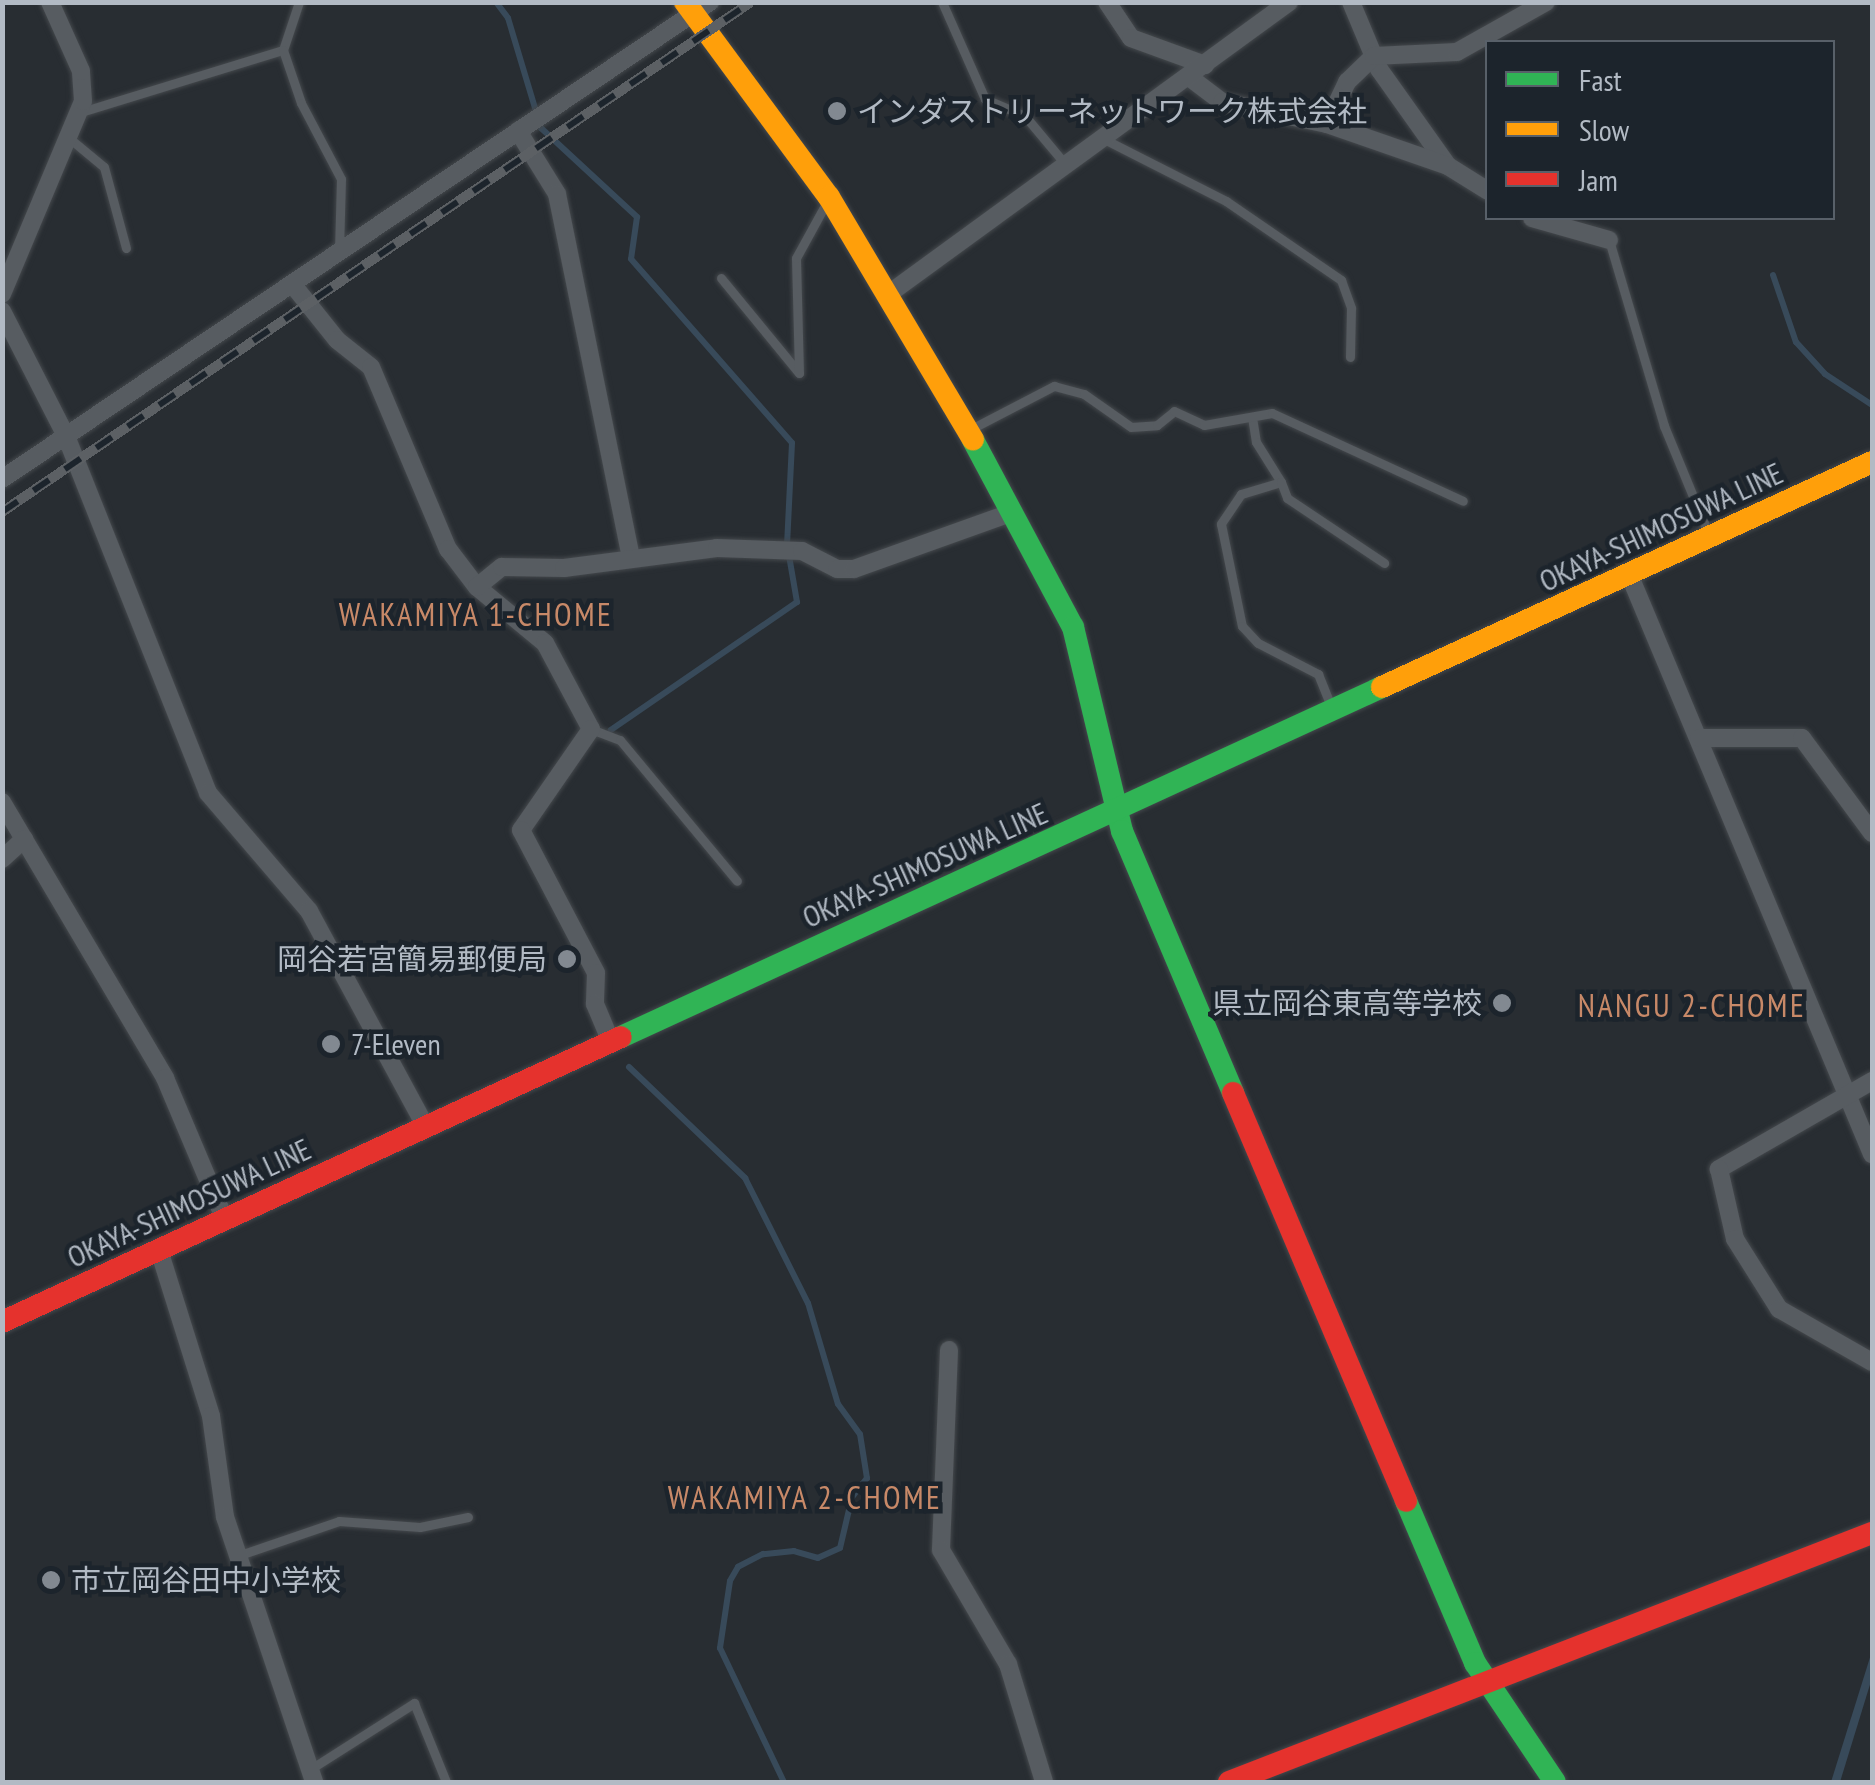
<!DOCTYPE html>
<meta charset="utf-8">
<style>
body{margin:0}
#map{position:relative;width:1875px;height:1785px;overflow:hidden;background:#282d32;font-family:"PT Sans Narrow","Noto Sans JP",sans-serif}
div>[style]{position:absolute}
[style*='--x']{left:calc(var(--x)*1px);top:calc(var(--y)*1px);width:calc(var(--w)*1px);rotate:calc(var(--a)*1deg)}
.water>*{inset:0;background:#384a5a}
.stream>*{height:6px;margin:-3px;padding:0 3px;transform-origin:3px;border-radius:3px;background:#384a5a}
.roads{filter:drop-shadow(0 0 2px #44484c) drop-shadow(0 0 2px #44484c)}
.lane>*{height:9px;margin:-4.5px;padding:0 4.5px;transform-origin:4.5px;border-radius:4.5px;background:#575c61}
.street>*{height:18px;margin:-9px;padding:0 9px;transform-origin:9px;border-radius:9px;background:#575c61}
.fast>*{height:22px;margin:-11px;padding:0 11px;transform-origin:11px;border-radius:11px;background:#30b455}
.slow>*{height:22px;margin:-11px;padding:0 11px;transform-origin:11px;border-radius:11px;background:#ff9f0a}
.jam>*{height:22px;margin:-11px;padding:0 11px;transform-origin:11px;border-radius:11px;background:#e5322d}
.rail>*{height:10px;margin-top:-5px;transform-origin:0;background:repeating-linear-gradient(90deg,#1c242c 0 19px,#5c6064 0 38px);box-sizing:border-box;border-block:2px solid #5c6064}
.dots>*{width:28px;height:28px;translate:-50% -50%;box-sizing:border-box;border:5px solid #1c242c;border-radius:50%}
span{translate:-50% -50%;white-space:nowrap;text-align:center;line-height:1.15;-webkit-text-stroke:9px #1c242c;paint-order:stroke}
.poi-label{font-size:30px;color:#b2bac4}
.left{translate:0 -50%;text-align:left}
.right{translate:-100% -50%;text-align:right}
.street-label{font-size:30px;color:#b2bac4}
.neighbourhood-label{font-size:32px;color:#c88968;letter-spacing:2.5px}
.frame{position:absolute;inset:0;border:5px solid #b2bac4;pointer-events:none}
.legend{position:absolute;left:1485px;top:40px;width:350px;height:180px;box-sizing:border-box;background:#1c242c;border:2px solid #586069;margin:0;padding:12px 18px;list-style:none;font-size:30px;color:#b2bac4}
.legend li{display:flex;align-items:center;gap:20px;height:50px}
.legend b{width:50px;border:2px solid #586069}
</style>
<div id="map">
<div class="water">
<div style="clip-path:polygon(1872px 1651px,1872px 1678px,1840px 1782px,1831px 1782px)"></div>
</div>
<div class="stream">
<div style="--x:496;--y:2;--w:20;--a:53"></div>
<div style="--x:508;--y:18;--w:115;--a:73.3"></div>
<div style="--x:541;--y:128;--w:131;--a:42.8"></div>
<div style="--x:637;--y:217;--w:42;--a:98.1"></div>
<div style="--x:631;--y:259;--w:244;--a:48.8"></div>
<div style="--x:792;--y:443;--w:101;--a:92.8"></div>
<div style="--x:787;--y:544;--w:59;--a:80.2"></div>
<div style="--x:797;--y:602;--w:226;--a:145.5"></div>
<div style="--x:1773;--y:275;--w:71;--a:71.1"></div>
<div style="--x:1796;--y:342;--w:43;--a:47.8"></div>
<div style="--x:1825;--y:374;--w:56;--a:33.4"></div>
<div style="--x:629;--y:1067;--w:161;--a:43.7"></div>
<div style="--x:745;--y:1178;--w:140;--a:63.3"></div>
<div style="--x:808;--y:1303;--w:105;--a:73.5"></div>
<div style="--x:838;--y:1404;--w:37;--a:54"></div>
<div style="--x:860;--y:1434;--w:45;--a:81"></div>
<div style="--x:867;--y:1478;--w:24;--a:128"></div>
<div style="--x:852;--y:1497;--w:52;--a:103.2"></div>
<div style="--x:840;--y:1548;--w:24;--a:156"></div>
<div style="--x:818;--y:1558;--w:25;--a:-164"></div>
<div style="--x:794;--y:1551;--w:31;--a:174"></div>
<div style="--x:763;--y:1554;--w:28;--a:153"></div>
<div style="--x:738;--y:1567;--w:16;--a:120"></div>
<div style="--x:730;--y:1581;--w:68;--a:98.5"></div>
<div style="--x:720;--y:1648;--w:148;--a:64.5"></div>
</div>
<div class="roads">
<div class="lane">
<div style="--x:942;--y:2;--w:106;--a:66.1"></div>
<div style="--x:985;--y:99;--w:43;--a:23"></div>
<div style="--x:1025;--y:116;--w:64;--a:50.1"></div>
<div style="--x:283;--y:50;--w:51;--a:-71.6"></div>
<div style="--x:81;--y:112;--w:211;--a:-17.1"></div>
<div style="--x:283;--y:50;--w:56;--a:71.2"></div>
<div style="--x:301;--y:103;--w:86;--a:62.2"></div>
<div style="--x:341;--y:179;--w:71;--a:91.6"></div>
<div style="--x:69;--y:138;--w:45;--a:39.6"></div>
<div style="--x:104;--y:167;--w:84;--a:74.8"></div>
<div style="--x:1102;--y:138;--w:139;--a:26.9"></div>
<div style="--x:1226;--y:201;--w:140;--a:34.5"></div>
<div style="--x:1341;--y:280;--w:30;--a:70"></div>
<div style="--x:1351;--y:308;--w:49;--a:91.2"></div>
<div style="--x:1609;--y:240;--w:194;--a:73.5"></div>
<div style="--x:1664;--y:426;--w:118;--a:67.6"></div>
<div style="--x:721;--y:278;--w:123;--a:50.6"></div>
<div style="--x:799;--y:373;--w:115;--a:-91.5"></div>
<div style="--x:796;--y:258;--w:68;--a:-61.2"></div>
<div style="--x:1252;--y:417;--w:25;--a:81"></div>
<div style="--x:1256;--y:442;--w:47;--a:58"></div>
<div style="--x:1281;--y:482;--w:42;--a:163.3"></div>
<div style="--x:1241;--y:494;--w:36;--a:124"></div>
<div style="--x:1221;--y:524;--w:104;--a:78.4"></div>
<div style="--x:1242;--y:626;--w:23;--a:47"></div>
<div style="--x:1258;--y:643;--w:68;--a:27.3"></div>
<div style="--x:1318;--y:674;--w:38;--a:68"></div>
<div style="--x:969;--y:430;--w:96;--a:-27.4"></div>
<div style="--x:1054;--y:386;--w:31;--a:15"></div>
<div style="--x:1084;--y:394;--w:57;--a:35.1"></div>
<div style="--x:1131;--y:427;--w:26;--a:-4"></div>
<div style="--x:1157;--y:425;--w:22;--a:-39"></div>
<div style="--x:1174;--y:411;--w:33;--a:25"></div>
<div style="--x:1204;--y:425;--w:69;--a:-10"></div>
<div style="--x:1272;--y:413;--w:210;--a:24.7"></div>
<div style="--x:1281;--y:482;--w:17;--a:69"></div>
<div style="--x:1287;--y:498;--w:117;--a:33.8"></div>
<div style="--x:591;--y:729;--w:31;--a:21"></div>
<div style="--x:620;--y:740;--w:183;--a:50.3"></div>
<div style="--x:237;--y:1556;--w:108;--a:-18.9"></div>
<div style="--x:339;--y:1521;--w:81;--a:4.2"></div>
<div style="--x:420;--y:1527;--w:49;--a:-11.8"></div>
<div style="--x:309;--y:1770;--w:125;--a:-32.5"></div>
<div style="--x:414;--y:1703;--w:85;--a:67.9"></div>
</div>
<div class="street">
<div style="--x:1107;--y:2;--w:43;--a:56.3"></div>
<div style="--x:1131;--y:38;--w:79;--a:20"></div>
<div style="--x:1351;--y:2;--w:73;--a:67.3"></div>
<div style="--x:1379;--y:69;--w:119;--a:54.6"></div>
<div style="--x:1448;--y:166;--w:47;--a:32"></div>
<div style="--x:1189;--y:77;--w:41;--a:37.1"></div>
<div style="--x:1222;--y:102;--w:107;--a:11.8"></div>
<div style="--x:1327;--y:124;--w:128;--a:19.1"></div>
<div style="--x:1327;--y:124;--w:47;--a:-64.5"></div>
<div style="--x:1347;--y:82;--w:37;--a:-44"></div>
<div style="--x:1374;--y:56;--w:83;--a:-2.8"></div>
<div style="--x:1457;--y:52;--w:102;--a:-29.3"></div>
<div style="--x:518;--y:131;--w:74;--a:58.2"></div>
<div style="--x:557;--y:194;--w:372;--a:78.5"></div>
<div style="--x:1532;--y:218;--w:80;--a:15.9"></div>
<div style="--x:293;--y:285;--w:70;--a:51.3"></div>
<div style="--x:337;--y:340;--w:43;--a:38.5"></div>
<div style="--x:371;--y:367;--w:198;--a:67.1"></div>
<div style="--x:448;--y:549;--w:48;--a:52.7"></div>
<div style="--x:477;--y:587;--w:88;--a:39.5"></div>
<div style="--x:545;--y:643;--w:98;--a:61.9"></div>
<div style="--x:591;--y:729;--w:123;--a:124.7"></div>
<div style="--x:521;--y:830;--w:161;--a:62.3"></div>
<div style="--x:596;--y:973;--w:31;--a:92"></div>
<div style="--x:595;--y:1004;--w:41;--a:67.2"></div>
<div style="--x:890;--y:293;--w:494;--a:-36.1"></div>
<div style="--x:2;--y:294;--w:209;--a:-67.2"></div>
<div style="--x:83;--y:101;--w:30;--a:-94"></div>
<div style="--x:81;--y:71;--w:76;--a:-114.2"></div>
<div style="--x:2;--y:311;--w:140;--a:62.9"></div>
<div style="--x:66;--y:436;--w:384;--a:68.3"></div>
<div style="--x:208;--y:793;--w:155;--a:49.4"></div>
<div style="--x:309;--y:911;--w:246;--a:61.6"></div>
<div style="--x:2;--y:479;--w:854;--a:-33.97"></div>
<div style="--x:1629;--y:574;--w:629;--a:67.27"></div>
<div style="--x:477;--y:587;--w:32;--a:-39"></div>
<div style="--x:502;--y:567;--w:62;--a:0.9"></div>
<div style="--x:564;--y:568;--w:154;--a:-7.4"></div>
<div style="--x:717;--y:548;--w:85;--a:2"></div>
<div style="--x:802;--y:551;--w:39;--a:27"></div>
<div style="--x:837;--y:569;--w:17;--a:0"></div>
<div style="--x:854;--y:569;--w:169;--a:-19.7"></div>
<div style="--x:1699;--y:738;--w:103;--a:0"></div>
<div style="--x:1802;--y:738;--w:118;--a:53.6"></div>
<div style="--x:2;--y:802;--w:321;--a:59.4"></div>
<div style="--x:165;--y:1078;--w:154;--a:67.1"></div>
<div style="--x:2;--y:859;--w:30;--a:-42"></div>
<div style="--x:1872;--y:1081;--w:177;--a:150.1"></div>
<div style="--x:1719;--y:1169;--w:72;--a:77.1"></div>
<div style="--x:1735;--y:1239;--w:83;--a:57.8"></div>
<div style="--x:1779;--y:1309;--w:107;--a:29.7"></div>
<div style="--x:159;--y:1250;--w:174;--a:72.6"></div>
<div style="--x:211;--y:1416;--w:102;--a:82.1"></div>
<div style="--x:225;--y:1517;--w:280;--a:71.4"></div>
<div style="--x:949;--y:1350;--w:200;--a:92.3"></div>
<div style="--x:941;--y:1550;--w:132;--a:59.6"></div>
<div style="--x:1008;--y:1664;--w:123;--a:73"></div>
</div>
<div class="fast">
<div style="--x:973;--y:440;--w:212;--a:61.9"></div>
<div style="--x:1073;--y:627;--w:210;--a:76.5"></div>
<div style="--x:1122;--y:831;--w:285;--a:67"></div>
<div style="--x:621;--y:1037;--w:838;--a:-24.7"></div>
<div style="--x:1406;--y:1501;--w:176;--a:66.9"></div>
<div style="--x:1475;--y:1663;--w:143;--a:56.1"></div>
</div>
<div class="slow">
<div style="--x:685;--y:2;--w:242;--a:53.6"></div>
<div style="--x:829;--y:197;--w:282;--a:59.3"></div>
<div style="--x:1382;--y:687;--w:539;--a:-24.66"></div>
</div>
<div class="jam">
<div style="--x:1233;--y:1093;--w:443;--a:67"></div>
<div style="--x:2;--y:1322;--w:681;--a:-24.72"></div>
<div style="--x:1229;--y:1782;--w:690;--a:-21.17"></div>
</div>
</div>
<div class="rail">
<div style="--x:2;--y:512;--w:906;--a:-34.25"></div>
</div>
<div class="dots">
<div style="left:837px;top:111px;background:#828991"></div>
<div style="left:567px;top:959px;background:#828991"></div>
<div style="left:1502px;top:1003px;background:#828991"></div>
<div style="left:331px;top:1044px;background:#828991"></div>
<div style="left:51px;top:1580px;background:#828991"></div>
</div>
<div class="poi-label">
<span class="left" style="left:857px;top:111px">インダストリーネットワーク株式会社</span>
<span class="right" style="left:547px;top:959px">岡谷若宮簡易郵便局</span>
<span class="right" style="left:1482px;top:1003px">県立岡谷東高等学校</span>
<span class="left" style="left:351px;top:1044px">7-Eleven</span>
<span class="left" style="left:71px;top:1580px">市立岡谷田中小学校</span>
</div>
<div class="street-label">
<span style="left:1661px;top:527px;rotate:-25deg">OKAYA-SHIMOSUWA LINE</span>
<span style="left:925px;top:865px;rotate:-24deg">OKAYA-SHIMOSUWA LINE</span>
<span style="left:189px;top:1203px;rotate:-25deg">OKAYA-SHIMOSUWA LINE</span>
</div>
<div class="neighbourhood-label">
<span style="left:476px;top:614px">WAKAMIYA 1-CHOME</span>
<span style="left:1692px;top:1005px">NANGU 2-CHOME</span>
<span style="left:805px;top:1497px">WAKAMIYA 2-CHOME</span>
</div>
<div class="frame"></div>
<ul class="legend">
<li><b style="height:12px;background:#30b455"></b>Fast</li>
<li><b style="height:12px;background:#ff9f0a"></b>Slow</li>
<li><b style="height:12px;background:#e5322d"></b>Jam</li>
</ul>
</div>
